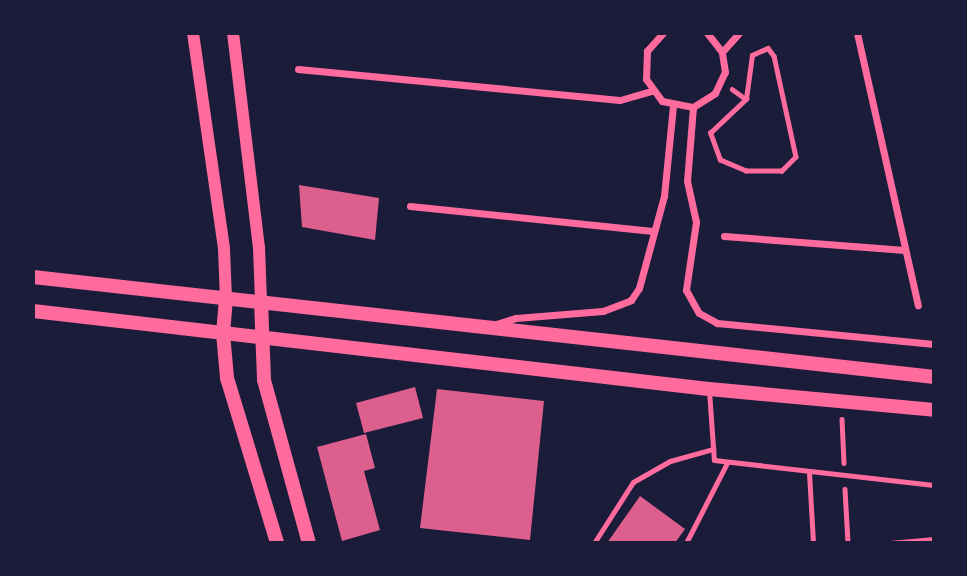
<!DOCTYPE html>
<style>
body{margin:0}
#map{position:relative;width:967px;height:576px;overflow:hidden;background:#1b1b3a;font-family:"IBM Plex Sans",sans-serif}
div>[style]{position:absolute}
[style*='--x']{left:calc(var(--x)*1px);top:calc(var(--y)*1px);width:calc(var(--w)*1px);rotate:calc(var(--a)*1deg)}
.building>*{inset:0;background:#dd5f8e}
.path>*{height:4.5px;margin:-2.25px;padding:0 2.25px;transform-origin:2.25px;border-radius:2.25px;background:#ff6b9d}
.service>*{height:5px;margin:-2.5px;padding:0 2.5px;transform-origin:2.5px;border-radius:2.5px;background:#ff6b9d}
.minor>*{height:7px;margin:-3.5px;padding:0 3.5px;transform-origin:3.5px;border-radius:3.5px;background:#ff6b9d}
.tertiary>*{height:12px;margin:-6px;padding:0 6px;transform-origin:6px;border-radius:6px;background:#ff6b9d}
.secondary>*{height:14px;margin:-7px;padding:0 7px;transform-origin:7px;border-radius:7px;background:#ff6b9d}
span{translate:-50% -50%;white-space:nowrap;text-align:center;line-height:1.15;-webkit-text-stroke:7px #1b1b3a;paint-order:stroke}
.frame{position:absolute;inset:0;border:35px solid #1b1b3a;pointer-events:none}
</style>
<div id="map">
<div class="building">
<div style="clip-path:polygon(299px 185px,379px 198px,375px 240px,302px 227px)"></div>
<div style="clip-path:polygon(415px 387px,423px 418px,364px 433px,356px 403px)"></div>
<div style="clip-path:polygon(437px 389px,544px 401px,530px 540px,420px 528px)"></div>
<div style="clip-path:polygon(366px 434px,375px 468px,364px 471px,380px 530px,342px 541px,317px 447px)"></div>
<div style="clip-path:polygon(640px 496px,685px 529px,675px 543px,607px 543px)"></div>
</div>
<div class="path">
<div style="--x:768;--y:48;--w:10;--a:53"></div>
<div style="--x:774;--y:56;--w:103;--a:77.7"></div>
<div style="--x:796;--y:157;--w:20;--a:135"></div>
<div style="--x:782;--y:171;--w:36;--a:180"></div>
<div style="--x:746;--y:171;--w:28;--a:-157"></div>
<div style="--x:720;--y:160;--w:29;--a:-110"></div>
<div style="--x:710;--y:133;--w:50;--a:-43.4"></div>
<div style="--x:746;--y:99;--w:44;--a:-82.2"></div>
<div style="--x:752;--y:55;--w:17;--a:-24"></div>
<div style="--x:732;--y:89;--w:17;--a:36"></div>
<div style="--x:842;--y:419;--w:44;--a:87.4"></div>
<div style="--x:845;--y:489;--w:54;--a:86.8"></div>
</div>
<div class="service">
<div style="--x:709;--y:391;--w:69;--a:85.9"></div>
<div style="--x:714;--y:460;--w:221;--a:6.5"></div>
<div style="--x:809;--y:473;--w:70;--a:86.7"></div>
<div style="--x:594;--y:543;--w:72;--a:-57.4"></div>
<div style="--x:633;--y:482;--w:43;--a:-29.6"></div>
<div style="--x:670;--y:461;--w:45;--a:-15.6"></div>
<div style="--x:686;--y:543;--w:90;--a:-62.9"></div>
<div style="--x:890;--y:543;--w:44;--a:-5.2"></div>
</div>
<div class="minor">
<div style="--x:663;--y:33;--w:24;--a:132"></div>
<div style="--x:647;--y:51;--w:28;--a:92"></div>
<div style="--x:646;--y:79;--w:27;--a:54"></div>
<div style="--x:662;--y:101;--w:32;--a:11"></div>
<div style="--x:693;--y:107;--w:26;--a:-32"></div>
<div style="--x:715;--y:93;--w:23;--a:-65"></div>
<div style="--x:725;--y:72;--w:20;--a:-99"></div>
<div style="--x:722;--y:52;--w:24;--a:-128"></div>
<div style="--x:857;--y:33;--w:279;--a:77.4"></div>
<div style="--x:722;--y:52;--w:25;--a:-48"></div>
<div style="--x:298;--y:69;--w:323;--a:5.5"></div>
<div style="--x:620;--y:100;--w:33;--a:-16"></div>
<div style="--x:693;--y:107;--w:74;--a:94.6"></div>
<div style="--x:687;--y:181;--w:42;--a:77.6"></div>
<div style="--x:696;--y:222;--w:69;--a:98.4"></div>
<div style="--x:686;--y:290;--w:26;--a:61"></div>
<div style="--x:699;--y:313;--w:21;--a:29"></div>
<div style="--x:717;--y:323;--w:218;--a:5.5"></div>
<div style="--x:410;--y:206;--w:244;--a:5.9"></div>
<div style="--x:724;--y:236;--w:181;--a:4.4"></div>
<div style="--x:496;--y:324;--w:21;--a:-17"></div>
<div style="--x:516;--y:318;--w:87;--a:-4.6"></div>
<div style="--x:603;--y:311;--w:30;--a:-21"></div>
<div style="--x:631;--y:300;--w:14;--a:-56"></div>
<div style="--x:639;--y:288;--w:95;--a:-74.8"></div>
<div style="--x:664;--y:196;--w:90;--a:-84.3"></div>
</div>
<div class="tertiary">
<div style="--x:193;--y:33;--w:218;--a:81.8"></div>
<div style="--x:224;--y:249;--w:50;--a:87.7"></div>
<div style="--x:233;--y:33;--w:216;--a:83.1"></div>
<div style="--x:259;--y:247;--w:54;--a:87.9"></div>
</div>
<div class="secondary">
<div style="--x:33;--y:277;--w:907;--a:6.33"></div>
<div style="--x:226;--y:299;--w:34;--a:95"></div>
<div style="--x:223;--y:333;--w:45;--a:84.9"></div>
<div style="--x:227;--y:378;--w:172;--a:73.1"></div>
<div style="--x:261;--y:301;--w:79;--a:87.8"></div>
<div style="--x:264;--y:380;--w:169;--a:74.6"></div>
<div style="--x:33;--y:311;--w:680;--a:6.58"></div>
<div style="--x:709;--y:389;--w:226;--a:5.3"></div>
</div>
<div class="frame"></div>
</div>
